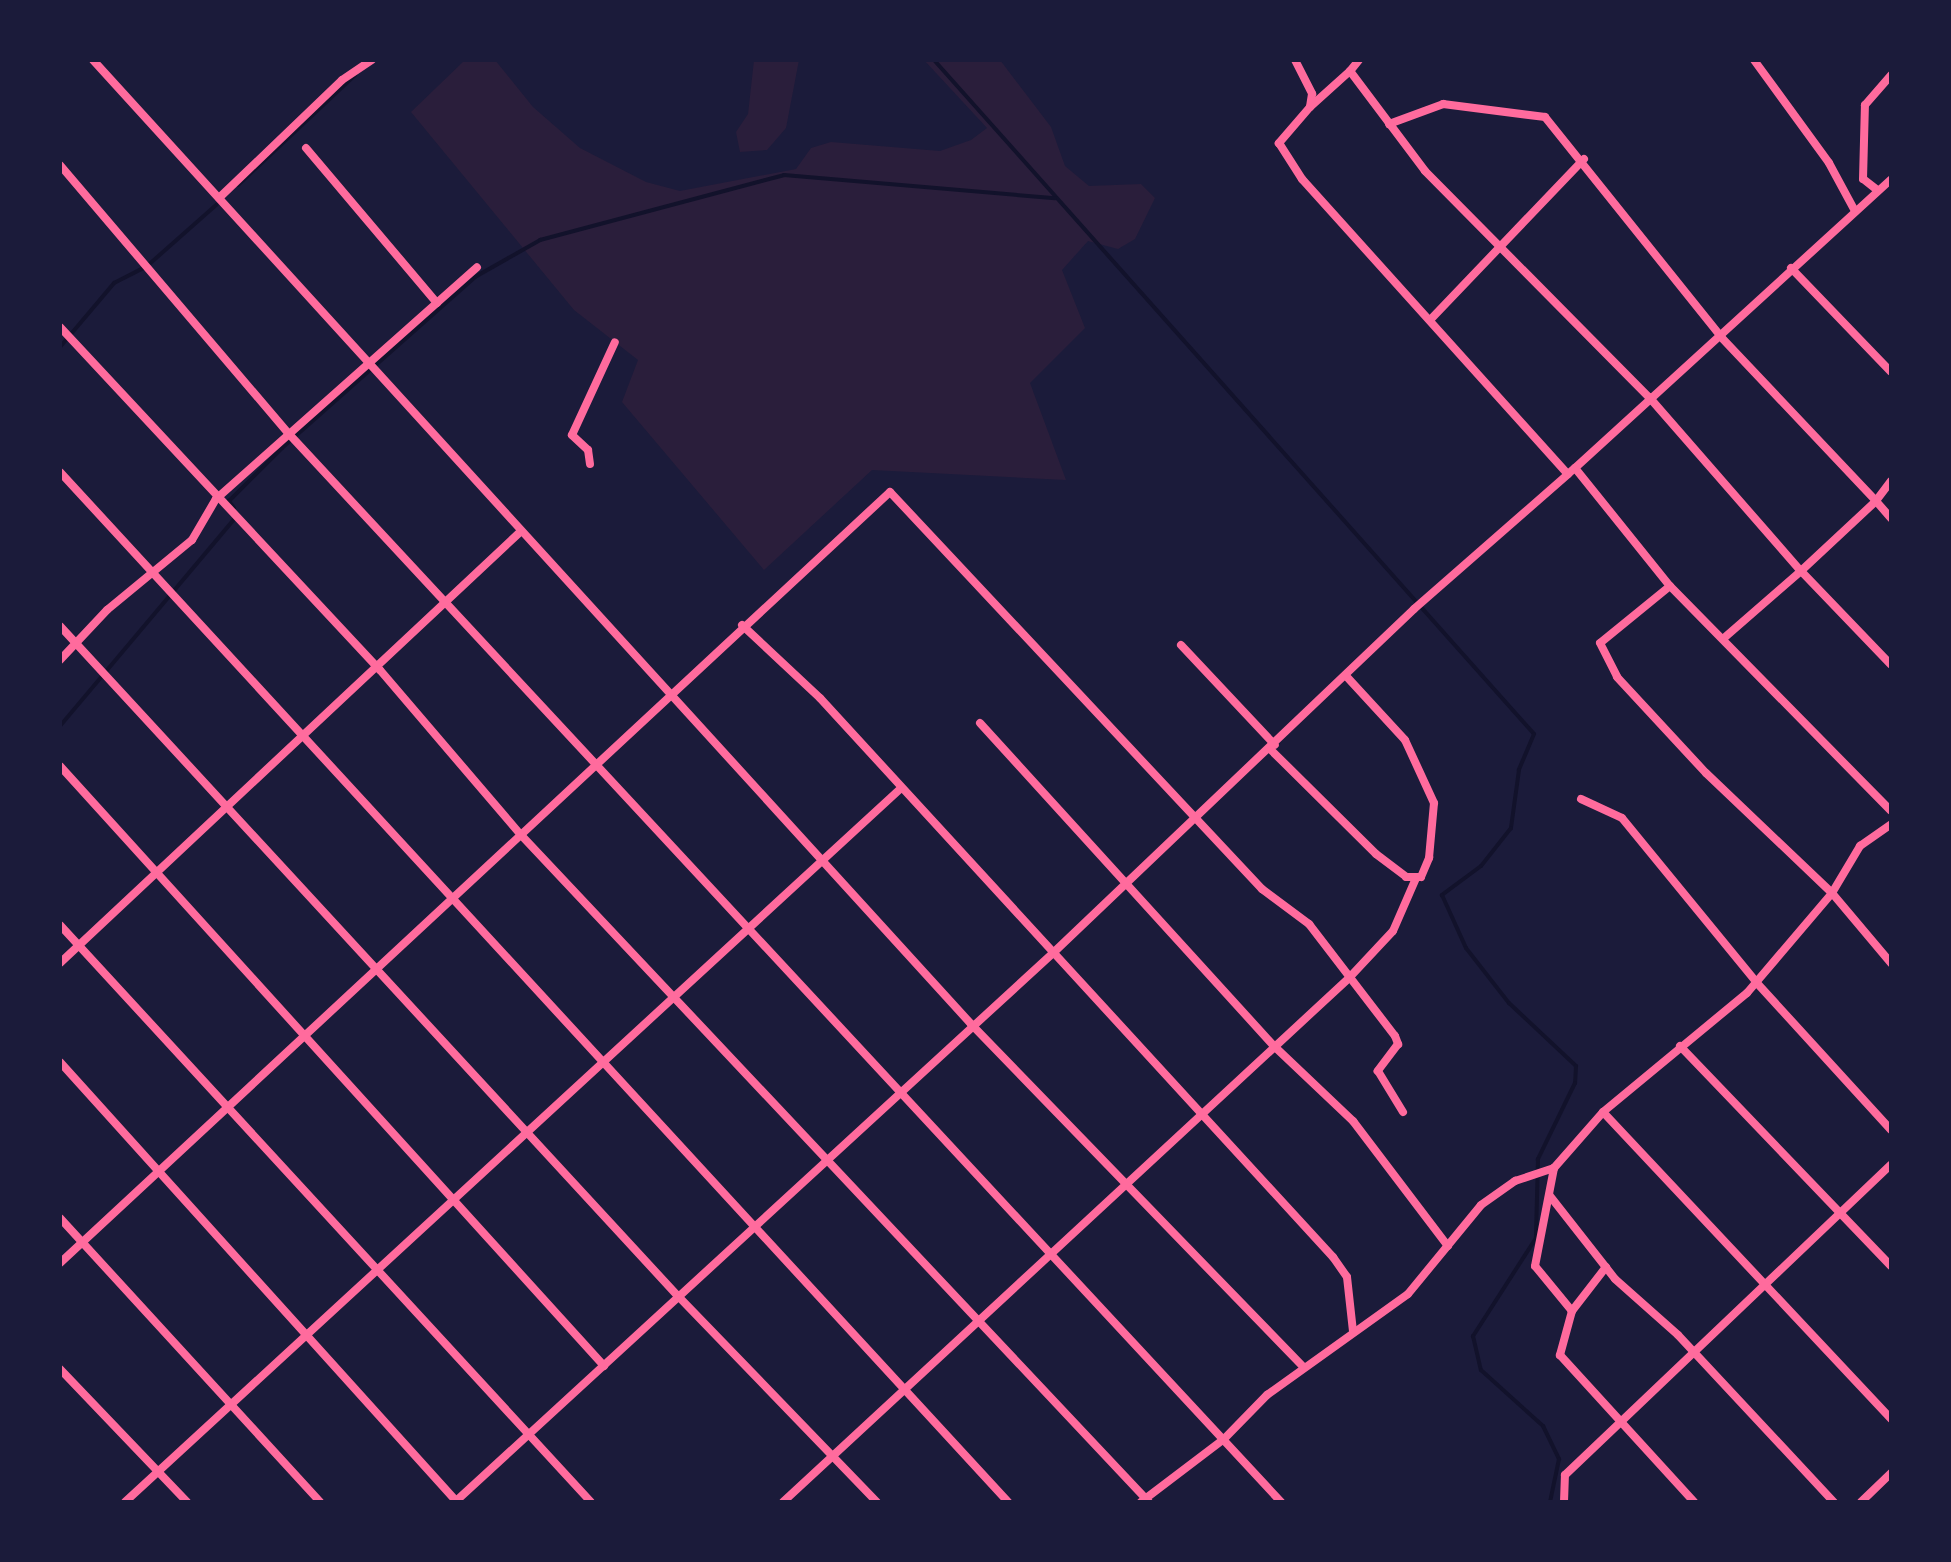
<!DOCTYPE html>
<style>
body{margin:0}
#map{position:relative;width:1951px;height:1562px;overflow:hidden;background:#1b1b3a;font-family:"Open Sans",sans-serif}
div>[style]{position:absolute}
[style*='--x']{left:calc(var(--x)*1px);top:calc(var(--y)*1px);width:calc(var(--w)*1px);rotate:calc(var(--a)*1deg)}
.green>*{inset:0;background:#2a1e3b}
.stream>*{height:4px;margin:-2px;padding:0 2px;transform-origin:2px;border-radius:2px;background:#12122b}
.minor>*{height:8px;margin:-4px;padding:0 4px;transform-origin:4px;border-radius:4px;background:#ff6b9d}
span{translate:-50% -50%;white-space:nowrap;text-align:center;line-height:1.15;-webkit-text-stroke:10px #1b1b3a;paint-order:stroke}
.frame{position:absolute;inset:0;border:62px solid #1b1b3a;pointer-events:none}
</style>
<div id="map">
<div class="green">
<div style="clip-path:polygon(465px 60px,495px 60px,533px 107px,580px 148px,646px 182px,680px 191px,796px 169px,811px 148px,831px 142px,940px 151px,971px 140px,987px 128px,924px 60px,1000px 60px,1051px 127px,1065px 166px,1089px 186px,1141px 184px,1155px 198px,1135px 239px,1118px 249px,1088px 241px,1062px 270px,1085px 328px,1030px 383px,1066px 480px,872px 470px,764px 570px,622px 402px,638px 360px,574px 310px,411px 112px)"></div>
<div style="clip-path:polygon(754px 60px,799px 60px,786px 128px,767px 150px,740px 152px,736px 132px,748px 114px)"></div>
</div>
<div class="stream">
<div style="--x:934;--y:60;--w:902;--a:48.32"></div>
<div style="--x:1534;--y:734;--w:39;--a:113"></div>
<div style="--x:1519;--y:770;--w:59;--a:97.9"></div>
<div style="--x:1511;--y:828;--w:48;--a:128.3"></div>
<div style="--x:1481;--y:866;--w:49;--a:143.4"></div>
<div style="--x:1442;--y:895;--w:58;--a:65.6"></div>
<div style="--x:1466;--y:948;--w:70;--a:52"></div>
<div style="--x:1509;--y:1003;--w:92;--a:43.2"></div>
<div style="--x:1576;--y:1066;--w:17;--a:93"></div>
<div style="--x:1575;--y:1083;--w:85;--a:116"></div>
<div style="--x:1538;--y:1159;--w:79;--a:91.5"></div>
<div style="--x:1536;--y:1238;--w:117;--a:122.7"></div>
<div style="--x:1473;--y:1336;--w:35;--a:77"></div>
<div style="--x:1481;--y:1370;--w:84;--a:42.1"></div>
<div style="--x:1543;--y:1426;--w:37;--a:64"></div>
<div style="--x:1559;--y:1459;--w:44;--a:101.8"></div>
<div style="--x:238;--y:185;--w:161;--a:-43.2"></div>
<div style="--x:60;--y:347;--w:84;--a:-49.8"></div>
<div style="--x:114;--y:283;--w:36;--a:-27"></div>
<div style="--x:146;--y:267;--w:94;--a:-41.5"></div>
<div style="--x:234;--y:508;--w:9;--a:-126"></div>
<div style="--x:229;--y:501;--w:75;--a:-45"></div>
<div style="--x:282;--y:448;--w:258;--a:-41.5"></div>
<div style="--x:475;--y:277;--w:75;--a:-29.6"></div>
<div style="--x:540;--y:240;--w:253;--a:-14.9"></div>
<div style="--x:784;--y:175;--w:272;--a:4.9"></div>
<div style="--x:60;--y:726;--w:275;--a:-49.9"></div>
</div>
<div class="minor">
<div style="--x:93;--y:60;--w:1304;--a:47.67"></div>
<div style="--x:971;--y:1024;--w:477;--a:45.9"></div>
<div style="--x:1295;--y:60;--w:38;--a:63"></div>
<div style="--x:1312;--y:94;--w:13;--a:99"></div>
<div style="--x:1310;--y:107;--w:48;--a:130.7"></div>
<div style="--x:1279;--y:143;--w:43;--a:57.4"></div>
<div style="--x:1302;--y:179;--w:397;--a:48"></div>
<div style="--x:1568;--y:474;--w:9;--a:-41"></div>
<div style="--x:1575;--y:468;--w:151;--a:51.2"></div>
<div style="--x:1670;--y:586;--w:90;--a:140.8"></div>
<div style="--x:1600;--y:643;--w:38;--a:63"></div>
<div style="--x:1617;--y:677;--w:131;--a:47.2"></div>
<div style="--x:1706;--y:773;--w:174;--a:43.6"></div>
<div style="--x:1832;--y:893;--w:92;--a:49.9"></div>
<div style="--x:1359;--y:60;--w:14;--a:129"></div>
<div style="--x:1350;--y:71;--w:125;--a:53.1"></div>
<div style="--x:1425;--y:171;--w:318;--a:45.3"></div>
<div style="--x:1649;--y:397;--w:231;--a:48.9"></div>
<div style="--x:1801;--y:571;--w:102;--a:139"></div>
<div style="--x:1754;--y:60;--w:127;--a:53.9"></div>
<div style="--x:1829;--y:163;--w:55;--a:61.6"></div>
<div style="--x:1310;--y:107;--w:54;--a:-42"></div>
<div style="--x:1389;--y:124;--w:58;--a:-20.3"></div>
<div style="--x:1443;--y:104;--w:103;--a:7.3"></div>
<div style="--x:1545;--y:117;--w:282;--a:51.3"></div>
<div style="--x:1721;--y:337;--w:226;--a:46.6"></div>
<div style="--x:1876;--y:501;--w:103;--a:137"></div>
<div style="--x:1801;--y:571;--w:130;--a:46.2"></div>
<div style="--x:306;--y:148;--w:203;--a:49.8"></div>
<div style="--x:60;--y:165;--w:353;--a:49.6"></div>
<div style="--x:289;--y:434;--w:1458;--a:47.11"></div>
<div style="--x:1876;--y:189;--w:16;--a:-142"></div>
<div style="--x:1863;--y:179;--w:74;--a:-88.5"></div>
<div style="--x:1865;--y:105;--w:40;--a:-49"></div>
<div style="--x:219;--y:198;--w:170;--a:-43.8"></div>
<div style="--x:342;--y:80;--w:36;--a:-34"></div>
<div style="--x:1791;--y:268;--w:144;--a:46.1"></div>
<div style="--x:1432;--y:318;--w:220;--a:-46.3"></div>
<div style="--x:60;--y:327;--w:469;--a:47"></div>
<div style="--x:380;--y:670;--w:218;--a:49.5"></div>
<div style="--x:522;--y:836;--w:915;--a:46.73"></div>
<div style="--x:590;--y:464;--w:14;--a:-98"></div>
<div style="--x:588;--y:450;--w:22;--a:-137"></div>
<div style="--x:572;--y:435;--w:102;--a:-65.2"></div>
<div style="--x:1575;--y:468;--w:428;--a:-42.4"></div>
<div style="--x:60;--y:472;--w:1400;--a:47.37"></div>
<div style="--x:1891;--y:481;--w:25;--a:127"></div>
<div style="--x:1876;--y:501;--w:23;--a:49"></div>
<div style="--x:1670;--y:586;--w:315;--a:45.5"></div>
<div style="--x:742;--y:625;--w:107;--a:43.1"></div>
<div style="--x:820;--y:698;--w:759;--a:47.46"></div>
<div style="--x:1333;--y:1257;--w:24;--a:55"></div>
<div style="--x:1347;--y:1277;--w:54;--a:83.7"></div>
<div style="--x:60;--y:626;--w:910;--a:47.32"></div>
<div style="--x:677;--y:1295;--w:288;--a:46"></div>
<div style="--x:1181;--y:645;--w:137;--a:46.8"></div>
<div style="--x:60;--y:660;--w:69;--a:-46.8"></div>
<div style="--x:107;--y:610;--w:110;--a:-39.5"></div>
<div style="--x:192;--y:540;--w:48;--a:-59.7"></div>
<div style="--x:216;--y:499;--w:349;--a:-41.6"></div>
<div style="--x:980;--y:723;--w:438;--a:47.7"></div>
<div style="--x:1275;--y:1047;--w:108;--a:43.5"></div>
<div style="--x:1353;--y:1121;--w:157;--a:52.8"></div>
<div style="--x:1270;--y:749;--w:149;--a:44.7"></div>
<div style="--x:1376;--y:854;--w:38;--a:37"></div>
<div style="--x:1406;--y:877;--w:15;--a:0"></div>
<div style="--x:1421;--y:877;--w:21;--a:-67"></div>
<div style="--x:1429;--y:858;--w:55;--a:-84.8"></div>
<div style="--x:1434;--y:803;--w:69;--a:-114.7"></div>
<div style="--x:1405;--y:740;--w:86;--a:-132.6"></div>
<div style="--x:60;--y:766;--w:810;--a:47.8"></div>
<div style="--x:1581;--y:799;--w:45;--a:24.9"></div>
<div style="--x:1622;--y:818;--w:212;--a:50.7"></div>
<div style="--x:1756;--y:982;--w:200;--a:47.6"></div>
<div style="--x:60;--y:925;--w:784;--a:47.38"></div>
<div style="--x:60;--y:963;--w:629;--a:-43.13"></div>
<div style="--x:1680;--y:1046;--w:305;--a:46.2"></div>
<div style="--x:60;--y:1062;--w:593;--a:47.94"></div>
<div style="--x:1603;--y:1112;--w:421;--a:46.8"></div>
<div style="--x:1550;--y:1196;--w:105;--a:51.9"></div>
<div style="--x:1615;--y:1279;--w:84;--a:41.6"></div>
<div style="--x:1678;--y:1335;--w:229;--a:47"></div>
<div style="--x:60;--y:1218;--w:385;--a:47.5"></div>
<div style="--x:60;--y:1263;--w:1133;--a:-42.89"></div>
<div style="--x:890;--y:492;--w:544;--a:46.86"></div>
<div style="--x:1262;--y:889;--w:59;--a:36.7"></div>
<div style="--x:1309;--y:924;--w:141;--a:52.5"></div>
<div style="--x:1395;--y:1036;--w:9;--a:69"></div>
<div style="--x:1398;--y:1044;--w:34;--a:127"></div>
<div style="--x:1378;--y:1071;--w:48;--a:58.6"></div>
<div style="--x:1606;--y:1267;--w:56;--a:127.7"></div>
<div style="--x:1572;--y:1311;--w:46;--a:105.3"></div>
<div style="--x:1560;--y:1355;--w:199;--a:47.6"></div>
<div style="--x:1572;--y:1311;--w:58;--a:-129.4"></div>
<div style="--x:1535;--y:1266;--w:100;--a:-79"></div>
<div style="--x:1554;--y:1168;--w:74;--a:-48.8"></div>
<div style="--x:1603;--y:1112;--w:187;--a:-39.6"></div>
<div style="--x:1747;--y:993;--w:131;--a:-49.6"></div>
<div style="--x:1832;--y:893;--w:55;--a:-59.2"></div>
<div style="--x:1860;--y:846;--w:38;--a:-35"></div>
<div style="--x:60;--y:1369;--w:184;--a:46.3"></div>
<div style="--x:125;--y:1502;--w:1053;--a:-42.61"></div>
<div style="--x:455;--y:1502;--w:810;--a:-42.55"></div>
<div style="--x:1052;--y:954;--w:500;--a:-43.62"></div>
<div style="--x:1414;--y:609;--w:205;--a:-41.2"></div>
<div style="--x:783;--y:1502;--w:771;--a:-42.79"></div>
<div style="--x:1349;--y:978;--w:64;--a:-46.9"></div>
<div style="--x:1393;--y:931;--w:58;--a:-66.5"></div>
<div style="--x:1141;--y:1502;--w:104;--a:-37.2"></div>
<div style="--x:1224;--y:1439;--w:62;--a:-45.7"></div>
<div style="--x:1267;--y:1395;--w:173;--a:-35.6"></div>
<div style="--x:1408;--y:1294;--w:115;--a:-50.6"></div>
<div style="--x:1481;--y:1205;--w:42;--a:-35.2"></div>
<div style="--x:1515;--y:1181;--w:41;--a:-18.4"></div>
<div style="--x:1564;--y:1502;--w:27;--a:-88"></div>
<div style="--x:1565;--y:1475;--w:450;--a:-43.6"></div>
<div style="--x:1861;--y:1502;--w:42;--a:-44"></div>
</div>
<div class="frame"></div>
</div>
